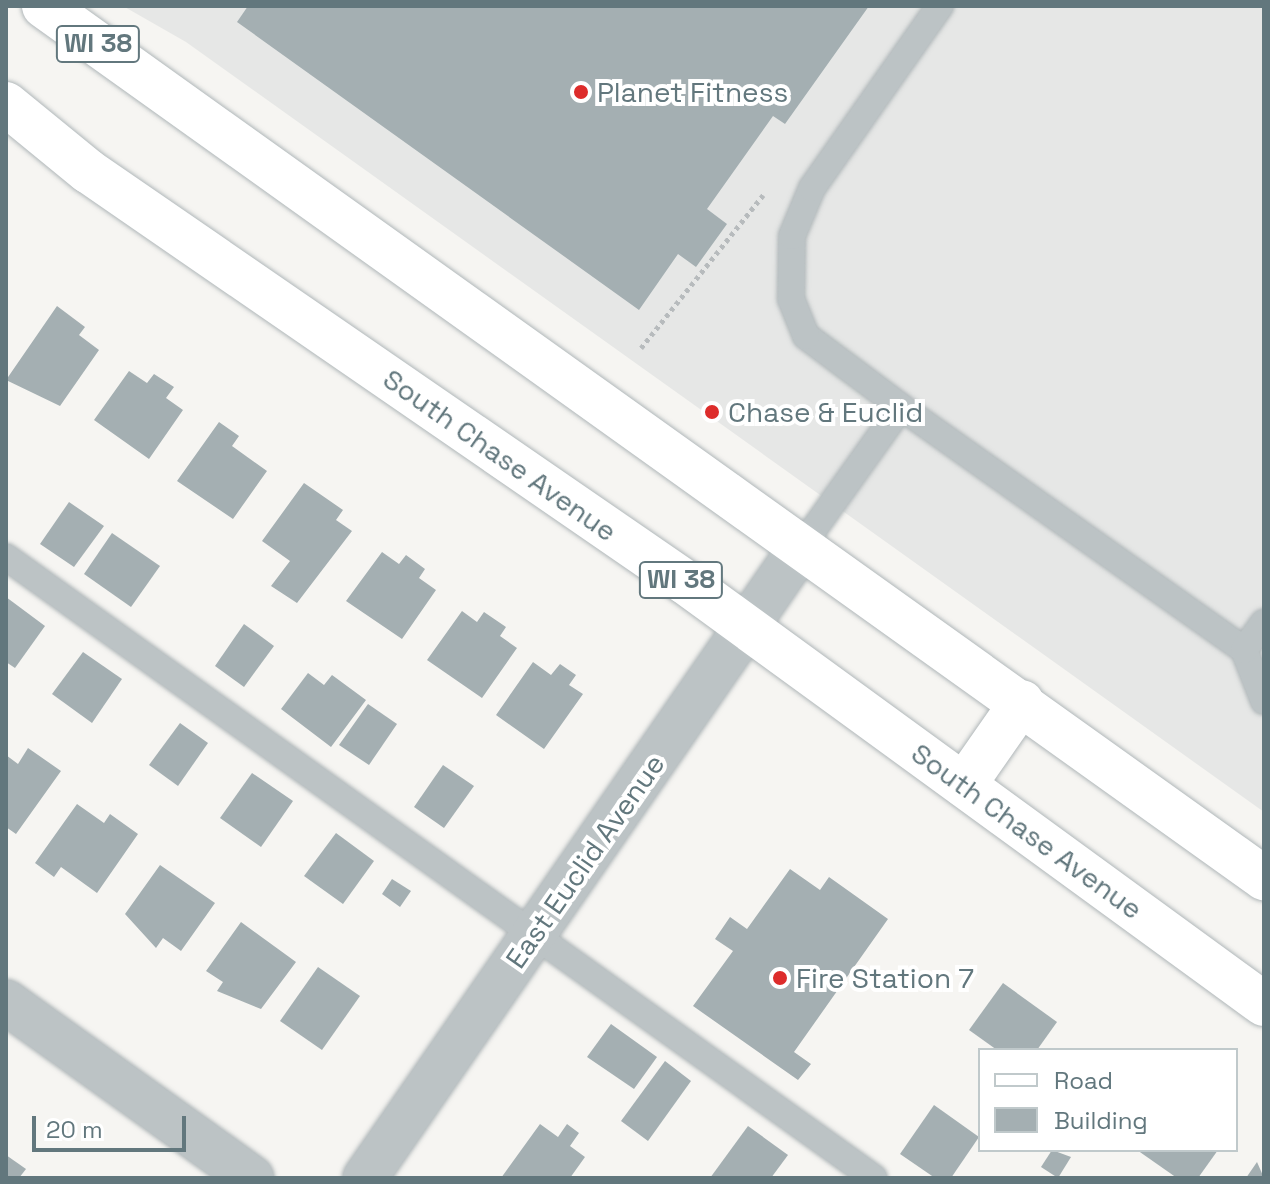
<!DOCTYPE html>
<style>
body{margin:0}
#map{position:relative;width:1270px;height:1184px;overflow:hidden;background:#f6f5f2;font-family:"Space Grotesk",sans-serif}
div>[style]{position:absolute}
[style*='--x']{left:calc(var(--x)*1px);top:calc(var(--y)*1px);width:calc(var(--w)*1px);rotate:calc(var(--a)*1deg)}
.built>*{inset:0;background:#e6e7e6}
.building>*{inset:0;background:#a4afb2}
.path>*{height:5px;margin-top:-2.5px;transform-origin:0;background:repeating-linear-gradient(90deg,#b7bbbd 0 4px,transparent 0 8px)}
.roads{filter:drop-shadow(0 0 2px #b0b7b9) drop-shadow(0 0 2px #b0b7b9)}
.lane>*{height:26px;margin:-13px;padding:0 13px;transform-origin:13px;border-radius:13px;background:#bcc3c5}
.street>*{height:44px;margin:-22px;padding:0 22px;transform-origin:22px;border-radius:22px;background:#bcc3c5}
.primary>*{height:44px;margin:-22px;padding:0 22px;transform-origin:22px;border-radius:22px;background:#fff}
.dots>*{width:22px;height:22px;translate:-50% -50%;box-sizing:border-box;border:4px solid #fff;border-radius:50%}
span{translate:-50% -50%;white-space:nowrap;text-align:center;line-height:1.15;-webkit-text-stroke:8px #fff;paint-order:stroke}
.shield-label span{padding:2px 6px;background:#fff;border:2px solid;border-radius:6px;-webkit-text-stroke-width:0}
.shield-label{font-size:26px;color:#62777d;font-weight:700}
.poi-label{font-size:28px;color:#62777d}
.left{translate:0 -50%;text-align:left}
.street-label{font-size:28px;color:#62777d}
.frame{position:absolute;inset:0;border:8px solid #62777d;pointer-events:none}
.legend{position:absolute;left:978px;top:1048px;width:260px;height:104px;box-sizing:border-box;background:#fff;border:2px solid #c0c9cb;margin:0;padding:10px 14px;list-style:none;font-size:24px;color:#62777d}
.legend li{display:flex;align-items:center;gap:16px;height:40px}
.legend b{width:40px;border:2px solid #c0c9cb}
.scale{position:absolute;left:32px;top:1116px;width:154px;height:36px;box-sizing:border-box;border:4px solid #62777d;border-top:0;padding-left:10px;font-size:24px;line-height:28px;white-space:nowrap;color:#62777d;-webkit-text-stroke:6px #fff;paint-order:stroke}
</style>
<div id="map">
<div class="built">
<div style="clip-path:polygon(123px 6px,1264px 6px,1264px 812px,186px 42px)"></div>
</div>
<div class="building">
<div style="clip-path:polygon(248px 6px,869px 6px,785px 124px,773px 116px,707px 209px,727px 224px,696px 267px,678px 254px,639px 310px,237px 22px)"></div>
<div style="clip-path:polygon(57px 306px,85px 327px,79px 335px,99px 350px,60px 406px,6px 380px)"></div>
<div style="clip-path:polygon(129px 371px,147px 383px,154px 374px,174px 387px,166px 398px,183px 410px,149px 459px,94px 420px)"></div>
<div style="clip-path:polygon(219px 422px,239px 436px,232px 446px,267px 471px,233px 519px,177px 481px)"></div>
<div style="clip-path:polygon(304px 483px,343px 510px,336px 520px,352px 531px,297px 603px,271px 586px,290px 561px,262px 541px)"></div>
<div style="clip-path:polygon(69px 502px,104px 526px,74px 567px,40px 544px)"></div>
<div style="clip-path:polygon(112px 533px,160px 566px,131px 607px,84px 574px)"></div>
<div style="clip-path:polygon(382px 552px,399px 564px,406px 555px,425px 569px,419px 578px,436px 590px,402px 639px,346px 601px)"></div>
<div style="clip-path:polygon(6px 597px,45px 626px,15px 668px,6px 662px)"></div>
<div style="clip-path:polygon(462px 611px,477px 622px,484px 612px,506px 627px,500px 636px,517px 648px,482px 698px,427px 660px)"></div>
<div style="clip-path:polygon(244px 624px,274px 646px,244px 687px,215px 666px)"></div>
<div style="clip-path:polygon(83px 652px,122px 679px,92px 723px,52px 694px)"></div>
<div style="clip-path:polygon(533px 662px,551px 675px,560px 664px,576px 675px,569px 685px,583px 694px,544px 749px,496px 715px)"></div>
<div style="clip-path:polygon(308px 673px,324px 685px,332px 675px,366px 700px,331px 747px,281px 709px)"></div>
<div style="clip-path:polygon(368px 704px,397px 724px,369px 765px,339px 745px)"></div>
<div style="clip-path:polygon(180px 723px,208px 743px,178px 786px,149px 765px)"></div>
<div style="clip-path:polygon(28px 748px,61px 771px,16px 834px,6px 827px,6px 755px,18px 764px)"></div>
<div style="clip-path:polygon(443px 765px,474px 786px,444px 828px,414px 807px)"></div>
<div style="clip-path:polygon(252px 773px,293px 801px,261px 847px,220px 818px)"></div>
<div style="clip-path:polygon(77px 804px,104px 823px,110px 814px,138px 834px,97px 893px,61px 867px,54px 877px,35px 863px)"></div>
<div style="clip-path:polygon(336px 833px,374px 861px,343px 904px,304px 876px)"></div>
<div style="clip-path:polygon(160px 865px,215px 903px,181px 951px,163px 938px,156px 948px,125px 914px)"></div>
<div style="clip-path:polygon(790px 869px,820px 890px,829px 877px,888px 919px,794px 1052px,811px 1064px,798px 1080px,693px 1006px,733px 951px,715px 939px,730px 917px,747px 929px)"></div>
<div style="clip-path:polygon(392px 879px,411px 891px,400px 907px,382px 894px)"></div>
<div style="clip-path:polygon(241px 922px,296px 962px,261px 1009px,217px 991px,223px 982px,206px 971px)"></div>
<div style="clip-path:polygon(318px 967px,360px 996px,322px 1050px,280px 1021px)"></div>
<div style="clip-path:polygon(1003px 983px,1057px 1022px,1037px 1050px,997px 1050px,969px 1030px)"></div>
<div style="clip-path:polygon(611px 1024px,657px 1057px,634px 1089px,587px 1057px)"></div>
<div style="clip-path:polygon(665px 1061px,691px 1081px,648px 1141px,621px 1121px)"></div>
<div style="clip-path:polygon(934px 1105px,979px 1137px,951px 1178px,935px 1178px,900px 1154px)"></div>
<div style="clip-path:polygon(540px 1124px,558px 1137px,567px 1124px,579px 1133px,570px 1146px,585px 1157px,570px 1178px,501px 1178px)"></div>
<div style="clip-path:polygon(748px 1126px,788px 1155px,771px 1178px,710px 1178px)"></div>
<div style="clip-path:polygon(1052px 1150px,1071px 1157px,1058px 1178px,1041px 1167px)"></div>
<div style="clip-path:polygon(1137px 1150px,1218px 1150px,1198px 1178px,1177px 1178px)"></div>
<div style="clip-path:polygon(6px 1155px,26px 1169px,19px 1178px,6px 1178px)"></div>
<div style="clip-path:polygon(1257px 1162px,1264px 1178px,1246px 1178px)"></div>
</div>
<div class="path">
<div style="--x:641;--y:348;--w:196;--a:-51.4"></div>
</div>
<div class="roads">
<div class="lane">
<div style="--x:901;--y:407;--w:420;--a:35.3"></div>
<div style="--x:1244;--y:650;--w:55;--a:68.6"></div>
<div style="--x:804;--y:543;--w:167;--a:-54.5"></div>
<div style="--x:901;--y:407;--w:119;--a:-143.2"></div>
<div style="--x:806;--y:336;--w:40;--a:-112"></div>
<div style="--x:791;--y:299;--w:63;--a:-89.1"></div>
<div style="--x:792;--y:236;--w:52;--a:-67.4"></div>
<div style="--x:812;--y:188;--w:223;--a:-54.9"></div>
<div style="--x:6;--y:557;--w:1067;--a:35.58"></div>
<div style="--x:1244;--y:650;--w:34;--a:-54"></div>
</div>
<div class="street">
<div style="--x:6;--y:1002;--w:302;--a:35.6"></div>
<div style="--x:365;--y:1178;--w:772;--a:-55.34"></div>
</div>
<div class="primary">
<div style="--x:44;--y:6;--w:1500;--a:35.56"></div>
<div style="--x:6;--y:104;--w:106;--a:39.3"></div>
<div style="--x:88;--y:171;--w:725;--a:34.55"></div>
<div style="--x:685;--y:582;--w:716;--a:36.09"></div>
<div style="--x:964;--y:785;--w:101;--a:-55.1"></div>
</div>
</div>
<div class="dots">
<div style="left:581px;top:92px;background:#dd2c2b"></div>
<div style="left:712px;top:412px;background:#dd2c2b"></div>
<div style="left:780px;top:978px;background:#dd2c2b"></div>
</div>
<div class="shield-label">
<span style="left:98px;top:44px">WI 38</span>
<span style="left:681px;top:580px">WI 38</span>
</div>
<div class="poi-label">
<span class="left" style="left:597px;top:92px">Planet Fitness</span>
<span class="left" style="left:728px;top:412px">Chase &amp; Euclid</span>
<span class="left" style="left:796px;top:978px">Fire Station 7</span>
</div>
<div class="street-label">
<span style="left:500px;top:455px;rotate:35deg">South Chase Avenue</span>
<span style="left:1027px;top:831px;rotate:36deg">South Chase Avenue</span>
<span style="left:585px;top:861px;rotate:-55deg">East Euclid Avenue</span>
</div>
<div class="frame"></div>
<ul class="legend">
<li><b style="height:10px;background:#fff"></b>Road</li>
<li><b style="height:22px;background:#a4afb2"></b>Building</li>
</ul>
<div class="scale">20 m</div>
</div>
